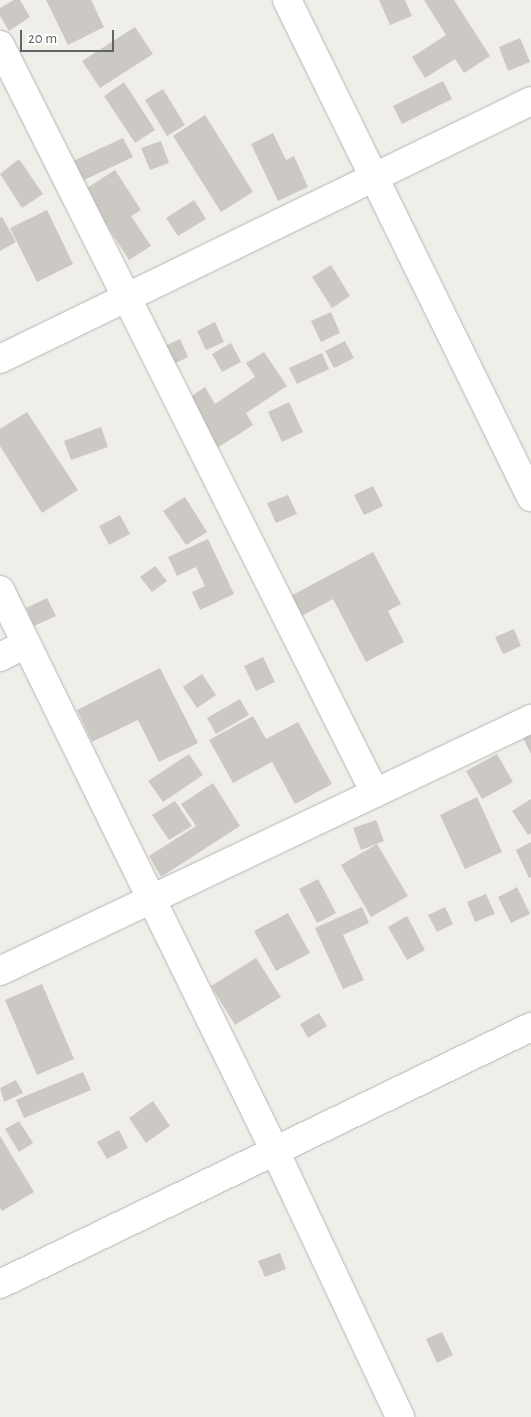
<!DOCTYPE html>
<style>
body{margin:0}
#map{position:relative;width:531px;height:1417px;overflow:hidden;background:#f0eee8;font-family:"Alegreya Sans",sans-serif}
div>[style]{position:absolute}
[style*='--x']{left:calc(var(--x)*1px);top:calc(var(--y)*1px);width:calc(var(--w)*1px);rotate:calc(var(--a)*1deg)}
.building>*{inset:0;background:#ccc9c5}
.roads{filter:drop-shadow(0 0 1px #b3b6b9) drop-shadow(0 0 1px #b3b6b9)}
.street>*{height:28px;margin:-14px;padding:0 14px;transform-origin:14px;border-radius:14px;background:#fff}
span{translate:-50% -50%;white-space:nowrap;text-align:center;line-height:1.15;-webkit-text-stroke:4px #fff;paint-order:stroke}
.scale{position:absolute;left:20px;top:30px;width:94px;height:22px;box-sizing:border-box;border:2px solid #5f6467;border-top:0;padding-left:6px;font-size:15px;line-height:18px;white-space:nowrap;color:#5f6467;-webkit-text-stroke:4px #fff;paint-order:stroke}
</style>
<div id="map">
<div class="building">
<div style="clip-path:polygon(14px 0,20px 0,30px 17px,9px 31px,0 16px,0 8px)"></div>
<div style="clip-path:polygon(46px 0,91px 0,104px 27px,68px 45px)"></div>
<div style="clip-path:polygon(379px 0,405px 0,412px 16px,390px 25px)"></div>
<div style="clip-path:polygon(424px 0,454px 0,490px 56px,464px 73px,455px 59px,425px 78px,412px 57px,446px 35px)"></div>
<div style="clip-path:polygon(135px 27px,153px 54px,100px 88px,82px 61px)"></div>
<div style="clip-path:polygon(520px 38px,530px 62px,508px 71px,499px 47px)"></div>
<div style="clip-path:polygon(443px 81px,452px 99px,402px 124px,393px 106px)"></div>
<div style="clip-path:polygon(124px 82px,155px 130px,135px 143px,104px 96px)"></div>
<div style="clip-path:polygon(163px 89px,185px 125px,167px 136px,145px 100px)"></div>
<div style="clip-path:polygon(205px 115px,253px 192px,221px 212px,173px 136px)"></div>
<div style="clip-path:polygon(273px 133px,286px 160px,294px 156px,308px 187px,278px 201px,251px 144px)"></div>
<div style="clip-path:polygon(123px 138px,133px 157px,80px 182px,71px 162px)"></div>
<div style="clip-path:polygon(161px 141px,169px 163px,150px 170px,141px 148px)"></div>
<div style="clip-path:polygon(19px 159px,43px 194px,22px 208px,0 174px)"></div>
<div style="clip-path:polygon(115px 170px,141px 210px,131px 216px,151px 246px,129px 260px,84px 190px)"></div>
<div style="clip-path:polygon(194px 200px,206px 219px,178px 236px,166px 218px)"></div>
<div style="clip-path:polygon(47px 210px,73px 264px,37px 282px,10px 228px)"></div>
<div style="clip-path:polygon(2px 217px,16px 242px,0 251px,0 218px)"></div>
<div style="clip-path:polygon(331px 265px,350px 296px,332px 308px,312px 277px)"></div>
<div style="clip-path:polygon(331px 312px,340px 333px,321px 342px,311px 321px)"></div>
<div style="clip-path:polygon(215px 322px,224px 342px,206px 350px,197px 331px)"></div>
<div style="clip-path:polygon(180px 339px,188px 357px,172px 365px,163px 347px)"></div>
<div style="clip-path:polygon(345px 341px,354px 358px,334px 368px,325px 351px)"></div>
<div style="clip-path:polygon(231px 343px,241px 362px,222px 372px,212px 354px)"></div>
<div style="clip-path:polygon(264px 352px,287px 386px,246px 413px,253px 425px,217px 448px,186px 400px,205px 387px,215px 404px,255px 377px,246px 363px)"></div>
<div style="clip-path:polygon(322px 353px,329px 369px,297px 384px,289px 368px)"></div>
<div style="clip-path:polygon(289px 402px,303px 432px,282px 442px,268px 412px)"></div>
<div style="clip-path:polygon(27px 412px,78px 490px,42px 513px,0 446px,0 429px)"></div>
<div style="clip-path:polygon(101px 427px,108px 447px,71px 460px,64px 441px)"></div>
<div style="clip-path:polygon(373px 486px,383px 506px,364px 515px,354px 495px)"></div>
<div style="clip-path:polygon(288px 495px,297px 514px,276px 523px,267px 503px)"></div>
<div style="clip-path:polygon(185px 497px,207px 532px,186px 545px,163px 511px)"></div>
<div style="clip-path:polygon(120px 515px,130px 534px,109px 545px,99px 526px)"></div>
<div style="clip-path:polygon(208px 539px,234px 594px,200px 610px,192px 592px,205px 586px,196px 567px,177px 576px,168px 557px)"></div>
<div style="clip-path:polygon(373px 552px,401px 604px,388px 611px,404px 642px,366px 662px,333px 599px,298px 618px,287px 598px)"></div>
<div style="clip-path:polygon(155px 566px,167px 581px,152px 592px,140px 577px)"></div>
<div style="clip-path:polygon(47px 598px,56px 616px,34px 626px,26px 608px)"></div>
<div style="clip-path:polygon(514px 629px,521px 646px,503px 654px,495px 637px)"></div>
<div style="clip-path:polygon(263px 657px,275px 682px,256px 691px,244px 666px)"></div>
<div style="clip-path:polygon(160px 668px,198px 743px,159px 762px,138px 720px,92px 742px,77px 710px)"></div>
<div style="clip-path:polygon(202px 674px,216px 695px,197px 708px,183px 687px)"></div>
<div style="clip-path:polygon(240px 699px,249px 715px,216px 734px,207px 718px)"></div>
<div style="clip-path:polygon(253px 716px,266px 739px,298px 722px,332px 784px,295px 804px,272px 762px,233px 783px,209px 740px)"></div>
<div style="clip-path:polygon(531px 734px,531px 754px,523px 738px)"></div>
<div style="clip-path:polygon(189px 754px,203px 775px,163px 802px,148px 781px)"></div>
<div style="clip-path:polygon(497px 754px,513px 782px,482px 799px,466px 771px)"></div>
<div style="clip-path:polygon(213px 783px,240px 826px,161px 877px,149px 856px,196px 826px,181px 804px)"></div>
<div style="clip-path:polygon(477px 797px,502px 852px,465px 869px,440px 815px)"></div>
<div style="clip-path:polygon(531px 799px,531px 833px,528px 835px,512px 811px)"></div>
<div style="clip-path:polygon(175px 801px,192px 826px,169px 840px,152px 815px)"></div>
<div style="clip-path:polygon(376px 820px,384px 841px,361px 850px,353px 828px)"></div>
<div style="clip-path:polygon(531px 842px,531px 877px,529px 878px,516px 850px)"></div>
<div style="clip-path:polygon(377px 844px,408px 896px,371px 917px,341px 865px)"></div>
<div style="clip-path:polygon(318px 879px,336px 913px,317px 923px,299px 889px)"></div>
<div style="clip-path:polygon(517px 887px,530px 914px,511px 923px,498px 897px)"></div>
<div style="clip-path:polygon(486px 894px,495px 914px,475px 922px,467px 902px)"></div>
<div style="clip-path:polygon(362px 907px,369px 923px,343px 935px,364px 980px,343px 989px,315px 928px)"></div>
<div style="clip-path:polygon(445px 907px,453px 924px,437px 932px,428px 915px)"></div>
<div style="clip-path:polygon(288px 913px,310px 953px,276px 971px,254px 931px)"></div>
<div style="clip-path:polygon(407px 916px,425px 950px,407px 960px,388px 927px)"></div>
<div style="clip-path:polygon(256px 958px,281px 997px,235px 1025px,211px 986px)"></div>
<div style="clip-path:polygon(42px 984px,74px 1059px,37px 1075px,5px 1000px)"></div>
<div style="clip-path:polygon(319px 1013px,327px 1026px,308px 1038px,300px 1024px)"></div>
<div style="clip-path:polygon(83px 1072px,91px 1090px,24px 1118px,16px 1100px)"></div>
<div style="clip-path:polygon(16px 1080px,23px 1093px,4px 1102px,0 1088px)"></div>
<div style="clip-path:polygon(153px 1101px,170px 1126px,146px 1143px,129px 1118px)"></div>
<div style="clip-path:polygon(19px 1121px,33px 1143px,19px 1152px,5px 1129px)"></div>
<div style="clip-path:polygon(119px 1130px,128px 1148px,107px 1159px,97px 1142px)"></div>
<div style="clip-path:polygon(0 1136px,34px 1192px,2px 1211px,0 1208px)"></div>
<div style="clip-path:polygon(280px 1253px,286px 1269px,265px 1277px,258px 1261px)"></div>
<div style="clip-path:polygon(442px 1332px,453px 1355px,437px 1363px,426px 1339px)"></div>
</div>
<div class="roads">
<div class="street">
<div style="--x:287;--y:0;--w:554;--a:63.85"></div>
<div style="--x:0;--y:45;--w:837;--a:63.37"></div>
<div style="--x:0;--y:359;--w:590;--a:-25.91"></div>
<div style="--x:0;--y:590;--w:625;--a:63.89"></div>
<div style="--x:275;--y:1151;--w:294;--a:64.8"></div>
<div style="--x:0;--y:657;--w:29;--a:-27"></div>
<div style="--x:0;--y:971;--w:588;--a:-25.39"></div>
<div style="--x:0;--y:1284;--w:590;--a:-25.83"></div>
</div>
</div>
<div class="scale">20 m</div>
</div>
